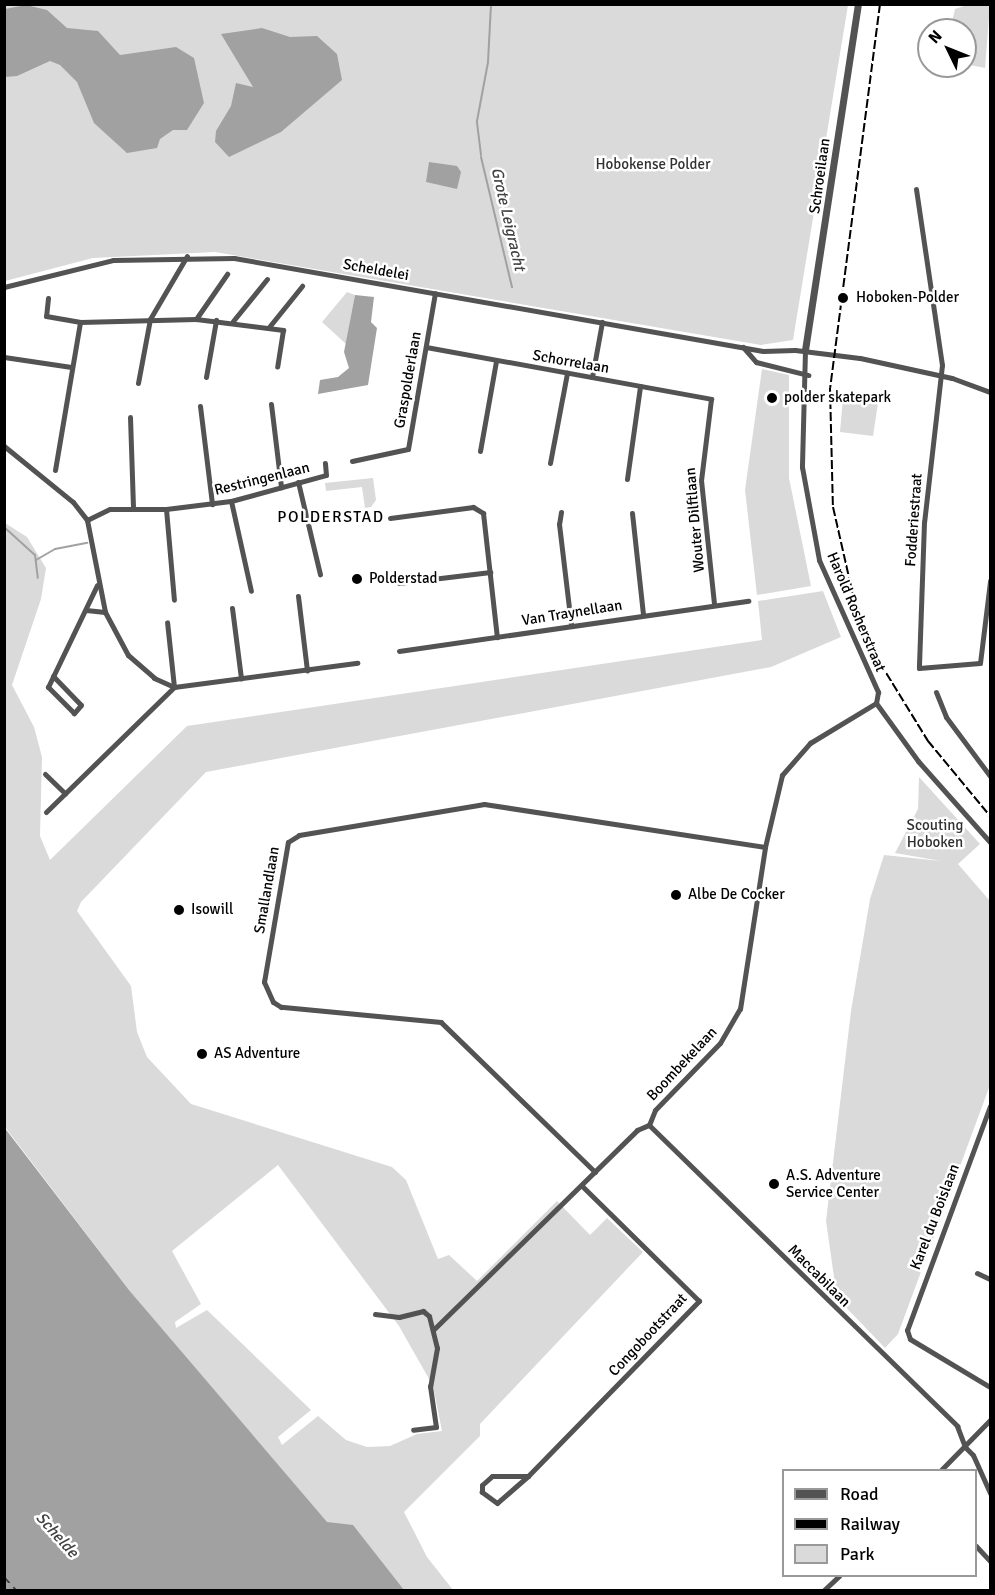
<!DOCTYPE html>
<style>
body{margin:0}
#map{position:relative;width:995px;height:1595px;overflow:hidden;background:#fff;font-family:Signika,sans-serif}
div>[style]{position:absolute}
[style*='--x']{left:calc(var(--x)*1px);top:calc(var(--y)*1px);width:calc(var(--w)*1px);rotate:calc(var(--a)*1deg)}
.green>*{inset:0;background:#dadada}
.water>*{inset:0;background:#a1a1a1}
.stream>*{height:2px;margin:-1px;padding:0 1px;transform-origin:1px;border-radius:1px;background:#a1a1a1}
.ferry>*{height:1.5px;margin-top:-0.75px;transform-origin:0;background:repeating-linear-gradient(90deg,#424242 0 8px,transparent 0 14px)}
.minor>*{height:5px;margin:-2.5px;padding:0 2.5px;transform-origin:2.5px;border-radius:2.5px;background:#535353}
.tertiary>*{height:7px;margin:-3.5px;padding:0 3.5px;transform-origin:3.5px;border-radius:3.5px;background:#535353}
.rail>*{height:2px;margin-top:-1px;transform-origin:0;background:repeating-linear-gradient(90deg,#000 0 9px,transparent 0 12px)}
.dots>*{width:16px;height:16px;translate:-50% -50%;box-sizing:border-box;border:3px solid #fff;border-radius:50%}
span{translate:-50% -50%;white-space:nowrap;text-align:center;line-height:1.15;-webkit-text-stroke:5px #fff;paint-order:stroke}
.park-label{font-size:15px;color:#313131}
.street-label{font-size:15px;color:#000}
.poi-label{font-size:15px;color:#000}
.left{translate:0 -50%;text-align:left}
.water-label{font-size:16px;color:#424242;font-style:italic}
.neighbourhood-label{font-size:16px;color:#000;letter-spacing:1.5px}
.frame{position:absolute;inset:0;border:6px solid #000;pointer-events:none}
.legend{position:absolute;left:782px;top:1469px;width:195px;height:108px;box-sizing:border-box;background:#fff;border:2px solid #999;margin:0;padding:8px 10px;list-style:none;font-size:18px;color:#000}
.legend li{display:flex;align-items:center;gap:12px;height:30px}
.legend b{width:30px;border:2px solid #999}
.north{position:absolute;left:917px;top:18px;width:60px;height:60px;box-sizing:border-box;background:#fff;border:2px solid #999;border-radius:50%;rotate:313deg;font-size:16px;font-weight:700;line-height:24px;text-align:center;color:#000}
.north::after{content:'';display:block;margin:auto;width:21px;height:27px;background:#000;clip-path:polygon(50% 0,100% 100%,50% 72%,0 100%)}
</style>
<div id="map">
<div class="green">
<div style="clip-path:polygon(4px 5px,848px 5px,793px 340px,761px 345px,215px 252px,93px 258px,5px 281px)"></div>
<div style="clip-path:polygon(967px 5px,990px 5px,985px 68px,965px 64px,965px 30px,950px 30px,955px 9px)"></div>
<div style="clip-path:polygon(347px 292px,355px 295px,346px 344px,322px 322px)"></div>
<div style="clip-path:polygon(762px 369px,789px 375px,789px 478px,811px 586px,757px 595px,745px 490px)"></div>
<div style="clip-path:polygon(843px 398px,878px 403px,873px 436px,840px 432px)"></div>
<div style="clip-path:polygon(373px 478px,376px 500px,371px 507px,365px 508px,362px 487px,326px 491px,325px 483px)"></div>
<div style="clip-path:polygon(evenodd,5px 523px,27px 537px,46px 568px,41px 599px,12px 685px,34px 727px,42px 757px,40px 836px,50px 860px,187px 726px,762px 640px,758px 601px,823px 591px,841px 637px,771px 667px,206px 772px,81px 902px,77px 911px,131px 986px,137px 1032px,147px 1057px,191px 1104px,392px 1167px,406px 1180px,438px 1259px,449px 1255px,477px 1281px,557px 1201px,590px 1235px,607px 1218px,643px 1252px,480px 1424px,480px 1436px,404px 1512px,427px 1557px,453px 1590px,404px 1590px,327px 1523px,129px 1290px,5px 1127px,5px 523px,278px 1165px,399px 1326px,433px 1386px,442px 1431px,417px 1434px,390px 1446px,367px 1447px,346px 1440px,318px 1416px,282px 1445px,278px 1437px,311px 1410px,207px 1310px,176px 1328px,175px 1322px,201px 1304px,172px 1251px,278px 1165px)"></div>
<div style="clip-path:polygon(919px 777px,980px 844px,958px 864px,990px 901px,990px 1085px,898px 1334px,885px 1348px,837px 1298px,826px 1221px,851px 1011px,870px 899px,884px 855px,941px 861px,895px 853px,918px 809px)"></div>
</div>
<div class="water">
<div style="clip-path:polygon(26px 5px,47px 10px,67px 28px,98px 31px,120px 55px,176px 47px,194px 58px,204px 103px,187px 130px,173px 130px,160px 139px,157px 148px,127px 153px,94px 123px,77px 82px,60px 65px,50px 61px,17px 76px,5px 77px,5px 9px)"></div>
<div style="clip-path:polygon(262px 28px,290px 37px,317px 36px,337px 54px,342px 80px,281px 132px,229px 157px,215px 142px,216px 131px,231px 106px,236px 83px,253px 87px,221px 34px)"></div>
<div style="clip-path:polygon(429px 162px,457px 166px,461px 172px,457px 189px,426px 182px)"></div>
<div style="clip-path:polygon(355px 295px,374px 297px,371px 322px,377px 328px,368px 385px,318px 394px,320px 380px,338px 377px,349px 368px,344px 352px)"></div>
<div style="clip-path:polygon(4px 1127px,129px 1290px,327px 1522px,353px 1525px,404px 1590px,5px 1590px)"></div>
</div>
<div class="stream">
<div style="--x:481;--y:155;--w:34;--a:-97"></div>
<div style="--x:477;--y:121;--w:60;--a:-79.4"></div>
<div style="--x:488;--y:62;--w:58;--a:-87"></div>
<div style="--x:481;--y:157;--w:134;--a:76.6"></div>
<div style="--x:4;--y:527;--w:42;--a:42.1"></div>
<div style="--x:35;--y:555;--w:23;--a:83"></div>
<div style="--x:36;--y:560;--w:22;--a:-30"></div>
<div style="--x:55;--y:549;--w:33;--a:-11"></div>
</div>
<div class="ferry">
<div style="--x:4;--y:1577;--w:18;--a:47"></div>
</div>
<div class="minor">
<div style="--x:916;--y:189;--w:178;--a:81.6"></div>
<div style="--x:942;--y:365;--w:158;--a:96.5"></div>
<div style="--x:924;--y:522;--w:146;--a:92"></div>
<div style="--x:919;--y:668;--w:61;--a:-4.7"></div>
<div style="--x:980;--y:663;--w:83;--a:-83"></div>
<div style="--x:4;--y:287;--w:112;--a:-13.9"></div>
<div style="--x:113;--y:260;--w:121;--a:-0.9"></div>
<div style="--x:234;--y:258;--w:537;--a:9.97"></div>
<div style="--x:763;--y:351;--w:32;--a:-2"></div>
<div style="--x:795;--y:350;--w:65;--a:7"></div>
<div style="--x:860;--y:358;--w:94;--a:12.3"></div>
<div style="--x:952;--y:378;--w:40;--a:20.2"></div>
<div style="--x:48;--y:298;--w:18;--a:96"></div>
<div style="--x:46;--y:316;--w:35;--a:10"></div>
<div style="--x:80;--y:322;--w:116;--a:-1.5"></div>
<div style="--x:196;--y:319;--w:88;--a:7.2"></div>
<div style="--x:283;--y:330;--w:37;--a:99"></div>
<div style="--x:196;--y:319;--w:55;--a:-55.4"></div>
<div style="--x:233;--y:321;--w:54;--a:-51"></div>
<div style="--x:269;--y:327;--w:53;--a:-51.2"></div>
<div style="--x:426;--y:347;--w:290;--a:10.3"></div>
<div style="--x:711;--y:399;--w:82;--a:97"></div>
<div style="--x:701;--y:480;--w:124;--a:84"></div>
<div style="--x:743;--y:347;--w:20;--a:49"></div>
<div style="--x:756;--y:362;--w:54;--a:14"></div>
<div style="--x:805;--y:350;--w:117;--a:91.5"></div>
<div style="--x:802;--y:467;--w:95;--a:79.6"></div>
<div style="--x:819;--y:560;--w:145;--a:65.9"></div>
<div style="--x:878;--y:692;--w:11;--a:100"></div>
<div style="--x:876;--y:703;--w:72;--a:54.1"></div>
<div style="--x:918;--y:761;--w:108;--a:48.4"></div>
<div style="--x:4;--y:357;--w:68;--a:8.5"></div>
<div style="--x:206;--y:377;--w:58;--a:-80"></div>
<div style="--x:592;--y:377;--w:56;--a:-79.7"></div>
<div style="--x:138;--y:383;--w:65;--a:-79.4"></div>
<div style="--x:150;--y:319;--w:73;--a:-59.6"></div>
<div style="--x:271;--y:404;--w:84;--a:83.1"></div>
<div style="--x:200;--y:406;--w:99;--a:83"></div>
<div style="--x:130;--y:417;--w:92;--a:88.1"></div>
<div style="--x:4;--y:446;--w:89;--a:39.1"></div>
<div style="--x:73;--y:502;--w:23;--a:52"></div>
<div style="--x:87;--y:520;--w:94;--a:78.9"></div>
<div style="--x:105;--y:612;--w:49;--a:61.9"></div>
<div style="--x:128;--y:655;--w:35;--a:41"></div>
<div style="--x:154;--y:678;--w:22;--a:24"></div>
<div style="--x:174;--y:687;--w:185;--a:-7.5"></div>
<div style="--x:480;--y:451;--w:91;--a:-79.9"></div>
<div style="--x:352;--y:461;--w:57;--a:-12.1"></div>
<div style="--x:408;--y:449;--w:158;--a:-80.2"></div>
<div style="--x:550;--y:463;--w:92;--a:-79.3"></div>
<div style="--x:55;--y:470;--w:150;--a:-80.4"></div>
<div style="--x:627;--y:479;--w:94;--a:-82"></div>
<div style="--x:298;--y:482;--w:95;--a:76.6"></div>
<div style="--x:231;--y:501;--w:92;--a:77.5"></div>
<div style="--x:166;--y:509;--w:91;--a:85"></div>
<div style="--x:561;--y:512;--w:12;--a:99"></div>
<div style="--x:559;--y:524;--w:102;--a:83.2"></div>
<div style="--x:632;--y:513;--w:102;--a:83.8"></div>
<div style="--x:390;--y:518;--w:84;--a:-7.5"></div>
<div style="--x:473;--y:507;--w:12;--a:31"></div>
<div style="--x:483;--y:513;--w:125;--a:83.6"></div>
<div style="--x:87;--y:520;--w:25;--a:-26"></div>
<div style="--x:110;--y:509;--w:56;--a:0"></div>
<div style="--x:166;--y:509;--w:65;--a:-7"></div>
<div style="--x:231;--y:501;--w:98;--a:-15.3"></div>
<div style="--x:326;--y:475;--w:12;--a:-95"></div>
<div style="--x:399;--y:583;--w:92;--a:-6.9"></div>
<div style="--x:298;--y:596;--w:75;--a:83.1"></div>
<div style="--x:232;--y:608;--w:71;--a:82.7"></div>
<div style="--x:86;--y:610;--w:19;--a:6"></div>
<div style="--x:399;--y:651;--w:353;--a:-8.2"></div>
<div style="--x:53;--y:676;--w:40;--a:46"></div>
<div style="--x:81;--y:705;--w:11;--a:131"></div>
<div style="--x:74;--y:713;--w:37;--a:-135"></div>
<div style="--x:48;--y:687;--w:113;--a:-64.3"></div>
<div style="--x:936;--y:692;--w:27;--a:68"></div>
<div style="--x:946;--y:717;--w:74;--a:53.3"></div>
<div style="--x:45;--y:774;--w:28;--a:44"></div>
<div style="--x:46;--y:812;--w:179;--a:-44.3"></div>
<div style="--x:174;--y:687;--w:65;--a:-96.1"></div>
<div style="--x:990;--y:1106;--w:239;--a:110.3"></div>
<div style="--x:907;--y:1330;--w:9;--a:72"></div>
<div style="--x:910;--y:1339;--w:93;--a:31"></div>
<div style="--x:649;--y:1125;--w:16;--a:-68"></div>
<div style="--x:655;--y:1110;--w:93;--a:-45.9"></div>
<div style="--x:720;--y:1043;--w:39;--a:-60"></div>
<div style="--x:740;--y:1009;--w:164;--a:-81.2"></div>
<div style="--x:765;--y:847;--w:74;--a:-76.7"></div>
<div style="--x:782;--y:775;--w:43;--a:-48.8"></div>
<div style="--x:810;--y:743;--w:77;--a:-31.2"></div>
<div style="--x:649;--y:1125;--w:431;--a:44.3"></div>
<div style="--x:957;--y:1426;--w:22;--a:69"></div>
<div style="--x:595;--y:1172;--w:215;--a:-135.8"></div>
<div style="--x:441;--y:1022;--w:161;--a:-174.6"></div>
<div style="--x:281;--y:1007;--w:9;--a:-148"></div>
<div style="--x:273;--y:1002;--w:22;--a:-114"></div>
<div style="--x:264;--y:982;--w:142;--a:-80.3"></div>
<div style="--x:288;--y:842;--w:13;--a:-32"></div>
<div style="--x:299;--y:835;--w:188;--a:-9.5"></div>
<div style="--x:484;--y:804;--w:284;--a:8.7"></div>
<div style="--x:977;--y:1273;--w:14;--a:25"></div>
<div style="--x:375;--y:1314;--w:24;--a:7"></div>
<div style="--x:399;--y:1317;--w:25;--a:-14"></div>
<div style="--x:423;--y:1311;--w:8;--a:40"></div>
<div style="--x:429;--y:1316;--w:33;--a:76"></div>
<div style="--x:437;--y:1348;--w:39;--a:100"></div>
<div style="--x:430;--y:1386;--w:41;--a:81.7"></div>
<div style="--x:436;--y:1427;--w:23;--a:173"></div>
<div style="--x:433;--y:1330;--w:286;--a:-44.4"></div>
<div style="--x:637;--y:1130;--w:13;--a:-23"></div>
<div style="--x:965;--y:1447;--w:11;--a:45"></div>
<div style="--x:973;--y:1455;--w:42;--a:65.9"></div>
<div style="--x:941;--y:1470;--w:70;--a:-45.6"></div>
<div style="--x:528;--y:1476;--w:41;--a:138.9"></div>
<div style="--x:497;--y:1503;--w:19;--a:-144"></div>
<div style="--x:482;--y:1492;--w:7;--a:-90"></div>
<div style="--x:482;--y:1485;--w:13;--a:-42"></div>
<div style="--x:492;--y:1476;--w:36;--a:0"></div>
<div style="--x:528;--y:1476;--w:245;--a:-45.7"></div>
<div style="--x:699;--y:1301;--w:164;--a:-135.5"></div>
<div style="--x:976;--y:1546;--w:21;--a:47"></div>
<div style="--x:824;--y:1590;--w:21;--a:-43"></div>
</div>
<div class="tertiary">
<div style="--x:805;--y:350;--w:350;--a:-81.3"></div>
</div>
<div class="rail">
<div style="--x:880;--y:4;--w:387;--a:97.4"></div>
<div style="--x:830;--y:388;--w:119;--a:88.6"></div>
<div style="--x:833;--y:507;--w:90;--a:77.2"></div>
<div style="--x:853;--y:595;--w:73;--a:68.3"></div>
<div style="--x:880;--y:663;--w:92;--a:58.4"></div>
<div style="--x:928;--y:741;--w:97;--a:50.4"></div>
</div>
<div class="dots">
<div style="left:843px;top:298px;background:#000"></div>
<div style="left:772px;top:398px;background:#000"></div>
<div style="left:357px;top:579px;background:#000"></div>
<div style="left:676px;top:895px;background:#000"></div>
<div style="left:179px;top:910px;background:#000"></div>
<div style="left:202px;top:1054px;background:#000"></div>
<div style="left:774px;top:1184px;background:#000"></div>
</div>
<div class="park-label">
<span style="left:653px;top:165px">Hobokense Polder</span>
<span style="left:935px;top:834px">Scouting<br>Hoboken</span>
</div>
<div class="street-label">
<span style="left:820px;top:176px;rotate:-82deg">Schroeilaan</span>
<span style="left:376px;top:270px;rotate:10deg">Scheldelei</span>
<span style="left:571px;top:362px;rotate:10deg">Schorrelaan</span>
<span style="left:408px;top:380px;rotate:-80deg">Graspolderlaan</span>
<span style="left:262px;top:479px;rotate:-14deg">Restringenlaan</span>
<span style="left:695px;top:520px;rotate:-95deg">Wouter Dilftlaan</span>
<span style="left:914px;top:520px;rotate:-86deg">Fodderiestraat</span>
<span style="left:856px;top:612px;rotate:67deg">Harold Rosherstraat</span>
<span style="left:572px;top:613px;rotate:-9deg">Van Traynellaan</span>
<span style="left:267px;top:890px;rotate:-80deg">Smallandlaan</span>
<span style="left:682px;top:1064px;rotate:-47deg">Boombekelaan</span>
<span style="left:935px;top:1217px;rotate:-69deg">Karel du Boislaan</span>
<span style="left:819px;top:1276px;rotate:45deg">Maccabilaan</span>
<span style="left:648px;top:1335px;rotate:-47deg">Congobootstraat</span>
</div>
<div class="poi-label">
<span class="left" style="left:856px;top:298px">Hoboken-Polder</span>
<span class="left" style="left:784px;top:398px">polder skatepark</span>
<span class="left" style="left:369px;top:579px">Polderstad</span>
<span class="left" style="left:688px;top:895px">Albe De Cocker</span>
<span class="left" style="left:191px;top:910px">Isowill</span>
<span class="left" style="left:214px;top:1054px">AS Adventure</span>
<span class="left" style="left:786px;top:1184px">A.S. Adventure<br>Service Center</span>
</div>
<div class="water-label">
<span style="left:508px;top:219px;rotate:77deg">Grote Leigracht</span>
<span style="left:57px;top:1535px;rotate:48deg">Schelde</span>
</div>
<div class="neighbourhood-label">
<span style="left:331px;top:517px">POLDERSTAD</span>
</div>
<div class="frame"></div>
<ul class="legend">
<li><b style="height:8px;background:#535353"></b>Road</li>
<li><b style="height:8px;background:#000"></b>Railway</li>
<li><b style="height:16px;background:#dadada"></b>Park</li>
</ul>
<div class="north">N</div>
</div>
